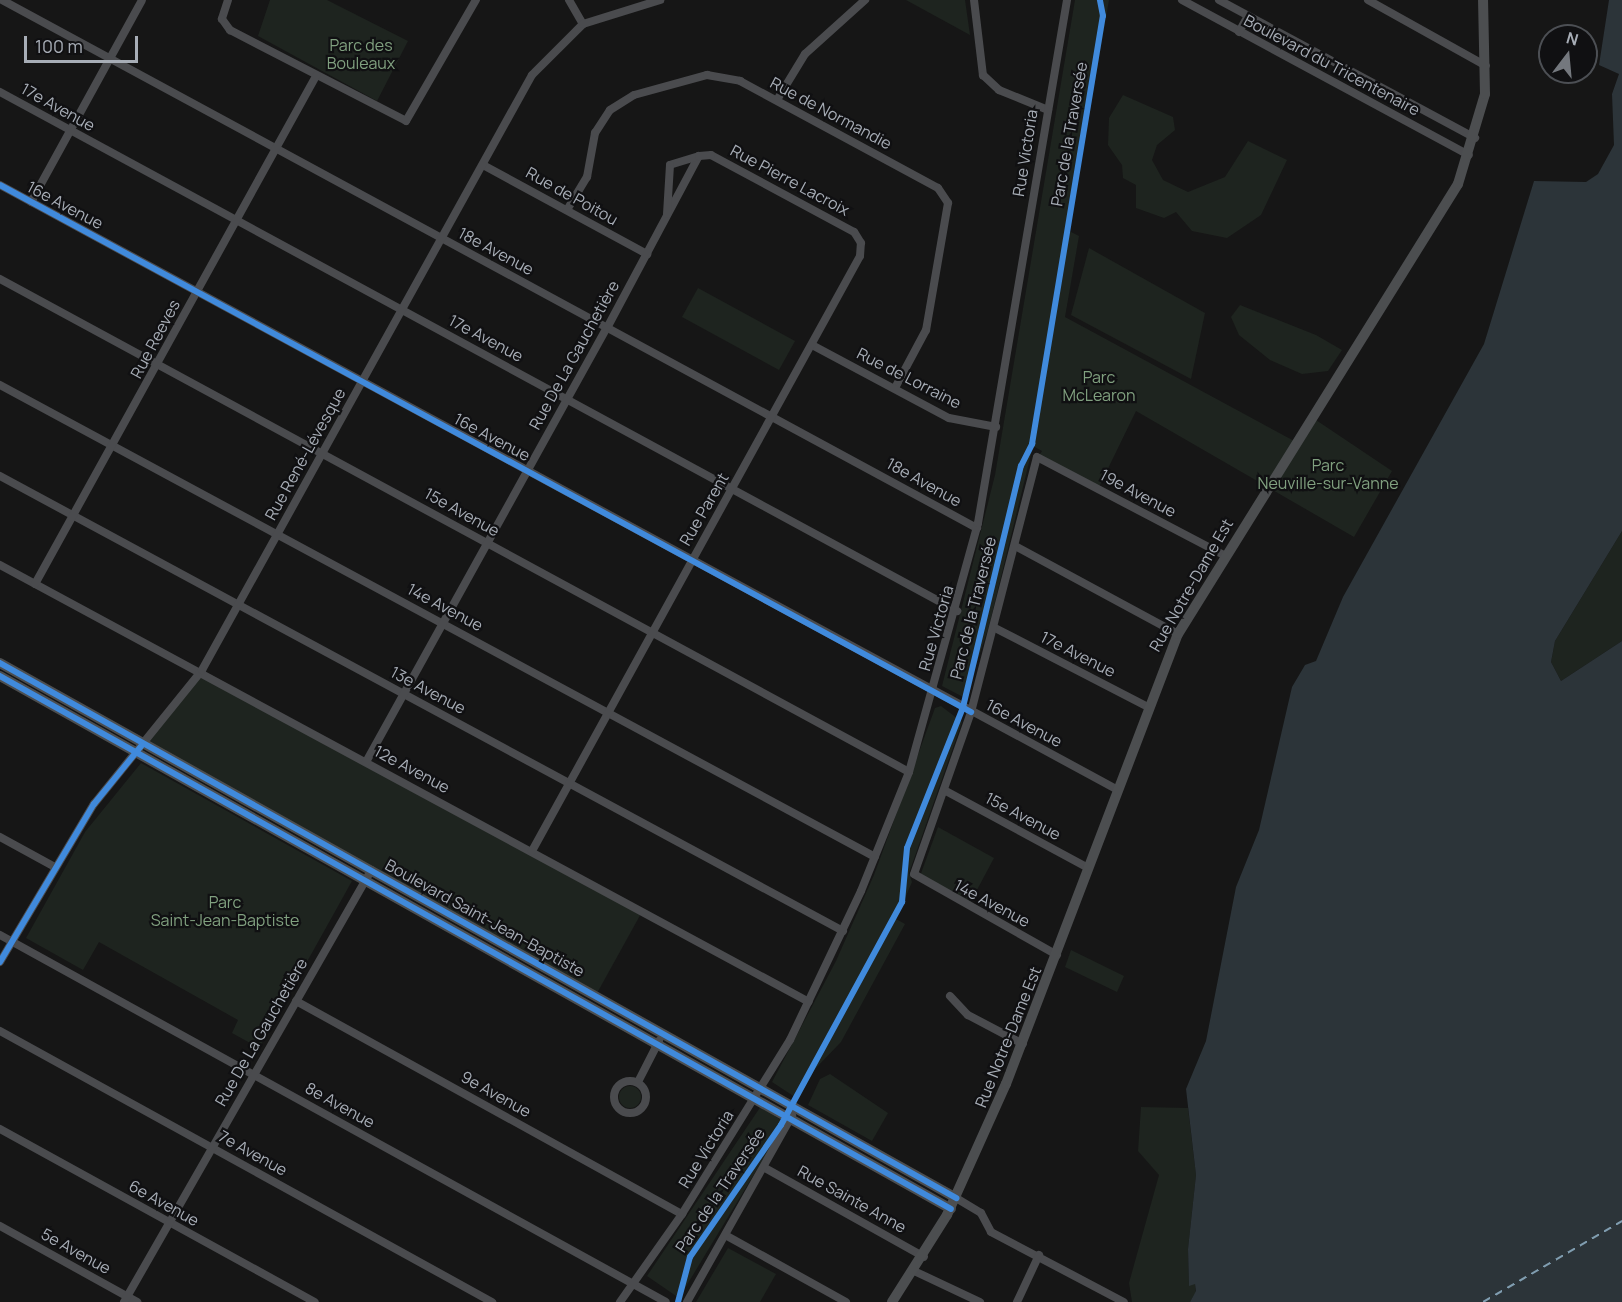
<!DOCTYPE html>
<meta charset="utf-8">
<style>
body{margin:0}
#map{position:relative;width:1622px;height:1302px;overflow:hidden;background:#161616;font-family:Manrope,sans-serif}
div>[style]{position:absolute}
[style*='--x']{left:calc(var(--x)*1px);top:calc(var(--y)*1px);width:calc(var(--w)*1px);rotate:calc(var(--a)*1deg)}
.green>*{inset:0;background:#1e241f}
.round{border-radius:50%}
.water>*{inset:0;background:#2c3439}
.ferry>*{height:1.5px;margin-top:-0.75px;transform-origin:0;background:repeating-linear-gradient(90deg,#809db0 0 8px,transparent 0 14px)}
.minor>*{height:8px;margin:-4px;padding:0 4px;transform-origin:4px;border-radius:4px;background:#4a4b4e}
.minor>.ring{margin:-4px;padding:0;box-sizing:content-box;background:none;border:8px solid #4a4b4e;border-radius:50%}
.major>*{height:10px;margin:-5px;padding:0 5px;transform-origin:5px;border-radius:5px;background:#4c4e50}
.cycleway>*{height:6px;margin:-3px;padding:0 3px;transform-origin:3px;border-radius:3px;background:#408adc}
span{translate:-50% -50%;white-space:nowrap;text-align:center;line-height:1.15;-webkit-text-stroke:4.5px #101012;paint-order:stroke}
.park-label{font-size:16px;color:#80a07f}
.street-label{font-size:16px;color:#a7adb6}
.north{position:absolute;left:1538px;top:24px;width:60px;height:60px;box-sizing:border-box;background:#101012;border:2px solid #4c4f54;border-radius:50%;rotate:16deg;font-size:16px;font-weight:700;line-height:24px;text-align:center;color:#a7adb6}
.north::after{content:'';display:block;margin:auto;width:21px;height:27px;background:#74787e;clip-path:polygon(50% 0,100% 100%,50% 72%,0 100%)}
.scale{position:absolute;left:24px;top:36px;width:114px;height:27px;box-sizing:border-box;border:3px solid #a7adb6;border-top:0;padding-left:8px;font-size:18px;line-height:21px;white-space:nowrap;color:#a7adb6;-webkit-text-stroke:4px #101012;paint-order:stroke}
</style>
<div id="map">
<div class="green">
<div style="clip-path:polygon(270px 0,327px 0,408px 41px,377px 101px,258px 36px)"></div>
<div style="clip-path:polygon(906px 0,965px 0,970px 35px)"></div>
<div style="clip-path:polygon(1075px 0,1109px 0,1069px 231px,1079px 236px,1065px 317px,1296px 442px,1313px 418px,1392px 471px,1354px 537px,1136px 411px,1098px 489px,1038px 457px,1042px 451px,1033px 446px,989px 626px,965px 698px,942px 686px,995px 475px)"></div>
<div style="clip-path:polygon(1123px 95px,1173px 117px,1175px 130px,1157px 145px,1152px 160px,1163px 180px,1188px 192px,1225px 177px,1248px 141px,1287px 160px,1261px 215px,1227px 238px,1192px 231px,1176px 212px,1164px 218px,1136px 208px,1136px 185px,1123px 178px,1122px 165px,1108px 145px,1109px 118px)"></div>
<div style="clip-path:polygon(1089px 248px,1205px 313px,1191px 379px,1071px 315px)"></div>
<div style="clip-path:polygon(698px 288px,795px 341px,779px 370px,682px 317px)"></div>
<div style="clip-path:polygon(1240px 305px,1316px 335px,1342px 350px,1328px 371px,1302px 374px,1270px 360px,1239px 335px,1231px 317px)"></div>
<div style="clip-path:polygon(1622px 531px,1622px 641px,1561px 681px,1551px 662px,1555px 641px)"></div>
<div style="clip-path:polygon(202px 670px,643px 910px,596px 995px,144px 743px)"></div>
<div style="clip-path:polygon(941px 706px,962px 722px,909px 873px,912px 882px,896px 919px,905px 924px,841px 1042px,815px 1069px,798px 1099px,772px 1082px,836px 961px,874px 875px,935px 708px)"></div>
<div style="clip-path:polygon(141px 763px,352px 881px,259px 1048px,232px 1033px,238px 1020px,99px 942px,83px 970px,26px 938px,85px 832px)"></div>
<div style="clip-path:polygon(938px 827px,994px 858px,970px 903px,920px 876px)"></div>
<div style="clip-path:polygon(1071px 950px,1124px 976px,1117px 992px,1065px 967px)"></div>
<div style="clip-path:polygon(830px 1074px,888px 1113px,872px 1141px,808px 1105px,820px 1079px)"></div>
<div class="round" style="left:619px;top:1086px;width:22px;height:22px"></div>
<div style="clip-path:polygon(761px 1106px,785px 1123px,679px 1298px,647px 1276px)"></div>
<div style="clip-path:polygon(1141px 1107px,1188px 1108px,1196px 1175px,1188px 1249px,1189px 1285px,1195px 1283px,1196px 1292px,1190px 1302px,1132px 1302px,1129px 1283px,1159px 1175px,1138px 1151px)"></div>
<div style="clip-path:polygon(728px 1248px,776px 1274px,760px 1302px,696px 1302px)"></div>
</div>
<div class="water">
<div style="clip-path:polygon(1609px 0,1622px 0,1622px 531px,1555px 641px,1551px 662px,1561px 681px,1622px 641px,1622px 1302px,1190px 1302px,1196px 1291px,1195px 1284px,1189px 1286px,1188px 1249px,1196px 1175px,1186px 1089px,1206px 1041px,1236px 887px,1259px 830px,1292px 687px,1305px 665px,1316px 661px,1343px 597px,1484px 344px,1534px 181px,1586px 182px,1598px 174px,1614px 145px,1612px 94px,1619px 74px,1599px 65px)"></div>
</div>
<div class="ferry">
<div style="--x:1483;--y:1302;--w:161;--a:-30.2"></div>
</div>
<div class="minor">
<div style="--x:2;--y:0;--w:1109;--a:28.44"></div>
<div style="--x:228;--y:0;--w:20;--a:108"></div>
<div style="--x:222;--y:19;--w:14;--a:54"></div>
<div style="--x:230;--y:30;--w:198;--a:27.3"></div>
<div style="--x:406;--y:121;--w:140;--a:-60"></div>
<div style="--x:569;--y:0;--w:28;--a:60"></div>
<div style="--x:974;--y:0;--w:76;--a:83.2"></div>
<div style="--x:983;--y:75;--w:22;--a:43"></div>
<div style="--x:999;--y:90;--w:53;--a:22.2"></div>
<div style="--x:1182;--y:0;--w:326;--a:28.4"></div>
<div style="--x:1219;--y:0;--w:291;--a:28.3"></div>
<div style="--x:1368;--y:0;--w:135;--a:29.2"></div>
<div style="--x:1239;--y:32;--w:18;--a:-61"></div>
<div style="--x:0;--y:92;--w:1089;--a:28.47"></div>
<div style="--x:777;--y:100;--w:54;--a:-58.7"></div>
<div style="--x:805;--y:54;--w:81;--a:-42"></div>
<div style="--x:483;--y:165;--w:187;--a:28.5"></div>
<div style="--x:0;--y:185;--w:1269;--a:28.42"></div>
<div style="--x:31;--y:202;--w:230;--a:-61.2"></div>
<div style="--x:567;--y:210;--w:39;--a:-59"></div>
<div style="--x:587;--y:177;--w:45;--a:-79.7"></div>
<div style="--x:595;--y:133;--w:27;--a:-57"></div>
<div style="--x:610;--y:110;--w:28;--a:-32"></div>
<div style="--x:634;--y:95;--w:76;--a:-15.3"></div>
<div style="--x:707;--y:75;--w:34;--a:10"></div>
<div style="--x:740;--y:81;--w:225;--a:28.4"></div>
<div style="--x:938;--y:188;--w:18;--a:56"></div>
<div style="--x:948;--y:203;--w:129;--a:99.8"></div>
<div style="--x:926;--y:330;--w:66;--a:118.1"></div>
<div style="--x:0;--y:279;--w:1034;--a:28.47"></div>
<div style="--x:812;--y:345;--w:155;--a:28.1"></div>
<div style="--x:949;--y:418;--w:48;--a:10.8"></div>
<div style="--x:0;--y:385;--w:994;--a:28.34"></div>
<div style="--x:0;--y:476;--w:958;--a:28.36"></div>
<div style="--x:1017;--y:547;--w:183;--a:28.4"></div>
<div style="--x:0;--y:565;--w:919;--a:28.38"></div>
<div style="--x:35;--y:584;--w:581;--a:-61.05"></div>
<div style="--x:995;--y:628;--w:170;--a:27.3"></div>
<div style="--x:366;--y:762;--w:496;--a:-61"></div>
<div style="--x:607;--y:328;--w:195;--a:-61.9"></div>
<div style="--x:699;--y:156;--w:30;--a:163"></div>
<div style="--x:670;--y:165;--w:49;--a:93.5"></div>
<div style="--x:944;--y:790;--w:164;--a:28.4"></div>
<div style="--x:0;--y:837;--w:63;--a:28.6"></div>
<div style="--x:532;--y:851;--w:679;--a:-61.13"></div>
<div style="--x:860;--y:256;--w:13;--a:-86"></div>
<div style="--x:861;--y:243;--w:13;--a:-122"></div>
<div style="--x:854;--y:232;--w:162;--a:-151.7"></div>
<div style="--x:711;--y:155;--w:12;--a:175"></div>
<div style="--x:0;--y:935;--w:760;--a:28.86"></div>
<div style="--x:1057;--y:955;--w:164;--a:-150.5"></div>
<div style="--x:914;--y:874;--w:172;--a:-70.6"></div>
<div style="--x:971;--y:712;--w:263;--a:-75.5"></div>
<div style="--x:1037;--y:457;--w:211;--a:27.7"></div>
<div style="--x:0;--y:962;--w:184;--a:-59.3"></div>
<div style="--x:94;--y:804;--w:172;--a:-51.1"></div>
<div style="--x:202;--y:670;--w:680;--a:-60.99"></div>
<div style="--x:532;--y:75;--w:72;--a:-45"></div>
<div style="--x:583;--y:24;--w:81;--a:-17.3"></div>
<div style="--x:950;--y:996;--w:26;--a:47"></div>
<div style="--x:968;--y:1015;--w:62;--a:27.8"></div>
<div style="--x:296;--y:1001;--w:441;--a:28.9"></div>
<div style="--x:0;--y:1031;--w:562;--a:28.85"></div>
<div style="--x:639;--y:1080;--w:44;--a:-62.9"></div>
<div class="ring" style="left:614px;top:1081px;width:24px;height:24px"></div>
<div style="--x:0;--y:1129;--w:359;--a:28.8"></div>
<div style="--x:765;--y:1168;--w:182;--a:29.2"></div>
<div style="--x:956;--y:1198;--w:29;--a:31"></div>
<div style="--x:981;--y:1213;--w:21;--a:62"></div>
<div style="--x:991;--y:1232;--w:150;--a:27.8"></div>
<div style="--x:0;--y:1226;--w:157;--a:29"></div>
<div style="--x:727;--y:1236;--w:136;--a:29"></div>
<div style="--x:914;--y:1271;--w:73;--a:25.2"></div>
<div style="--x:124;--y:1302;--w:498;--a:-60.2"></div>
<div style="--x:620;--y:1302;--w:108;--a:-54.8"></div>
<div style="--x:682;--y:1214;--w:205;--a:-58.2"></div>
<div style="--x:790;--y:1040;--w:165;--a:-64.5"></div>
<div style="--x:861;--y:891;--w:128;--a:-68"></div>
<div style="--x:909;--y:772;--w:258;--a:-74.5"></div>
<div style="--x:978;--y:523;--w:531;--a:-80.34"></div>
<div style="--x:687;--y:1302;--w:214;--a:-60.6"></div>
<div style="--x:1017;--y:1302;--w:52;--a:-64.9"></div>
</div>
<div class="major">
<div style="--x:0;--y:663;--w:1096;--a:29.23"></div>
<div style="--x:0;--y:676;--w:1090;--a:29.27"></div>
<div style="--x:892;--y:1302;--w:103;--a:-57.7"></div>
<div style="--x:947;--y:1215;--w:144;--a:-65.8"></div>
<div style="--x:1006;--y:1084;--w:482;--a:-69.1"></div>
<div style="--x:1178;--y:634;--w:530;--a:-58.11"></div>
<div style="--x:1458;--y:184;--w:94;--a:-73.3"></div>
<div style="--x:1485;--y:94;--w:94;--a:-91.2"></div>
</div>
<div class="cycleway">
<div style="--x:0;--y:185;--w:1105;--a:28.49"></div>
<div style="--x:0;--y:663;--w:1096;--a:29.23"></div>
<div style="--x:0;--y:676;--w:1090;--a:29.27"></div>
<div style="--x:0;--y:962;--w:184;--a:-59.3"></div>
<div style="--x:94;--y:804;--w:76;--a:-50.9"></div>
<div style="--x:678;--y:1302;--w:47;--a:-75.1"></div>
<div style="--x:690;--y:1257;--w:160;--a:-55.4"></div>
<div style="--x:781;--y:1125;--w:254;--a:-61.5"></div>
<div style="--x:902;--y:902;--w:54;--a:-84.7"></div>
<div style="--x:907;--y:848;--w:152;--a:-68.3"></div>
<div style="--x:963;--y:707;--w:248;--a:-76.5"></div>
<div style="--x:1021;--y:466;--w:25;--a:-63"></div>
<div style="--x:1032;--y:444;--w:434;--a:-80.6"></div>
<div style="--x:1103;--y:16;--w:16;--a:-101"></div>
</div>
<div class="park-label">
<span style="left:361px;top:54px">Parc des<br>Bouleaux</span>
<span style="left:1099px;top:386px">Parc<br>McLearon</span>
<span style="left:1328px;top:474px">Parc<br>Neuville-sur-Vanne</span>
<span style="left:225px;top:911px">Parc<br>Saint-Jean-Baptiste</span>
</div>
<div class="street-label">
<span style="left:1332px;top:65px;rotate:28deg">Boulevard du Tricentenaire</span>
<span style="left:58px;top:107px;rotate:29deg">17e Avenue</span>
<span style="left:831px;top:113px;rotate:28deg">Rue de Normandie</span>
<span style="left:1069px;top:134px;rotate:-80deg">Parc de la Traversée</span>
<span style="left:1025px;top:153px;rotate:-81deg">Rue Victoria</span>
<span style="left:790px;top:180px;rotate:28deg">Rue Pierre Lacroix</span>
<span style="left:572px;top:196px;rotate:29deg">Rue de Poitou</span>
<span style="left:65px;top:205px;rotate:28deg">16e Avenue</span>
<span style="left:496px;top:251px;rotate:28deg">18e Avenue</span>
<span style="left:486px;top:338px;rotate:28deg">17e Avenue</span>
<span style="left:155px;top:339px;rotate:-62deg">Rue Reeves</span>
<span style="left:574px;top:355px;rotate:-61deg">Rue De La Gauchetière</span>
<span style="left:909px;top:378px;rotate:27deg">Rue de Lorraine</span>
<span style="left:492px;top:437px;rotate:28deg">16e Avenue</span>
<span style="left:305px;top:454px;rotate:-61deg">Rue René-Lévesque</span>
<span style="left:924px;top:482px;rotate:29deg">18e Avenue</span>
<span style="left:1138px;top:493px;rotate:28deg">19e Avenue</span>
<span style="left:704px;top:509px;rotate:-60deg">Rue Parent</span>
<span style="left:462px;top:512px;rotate:29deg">15e Avenue</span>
<span style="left:1191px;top:585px;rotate:-60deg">Rue Notre-Dame Est</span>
<span style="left:445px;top:607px;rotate:28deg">14e Avenue</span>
<span style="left:973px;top:608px;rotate:-76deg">Parc de la Traversée</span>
<span style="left:936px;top:628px;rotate:-74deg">Rue Victoria</span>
<span style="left:1078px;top:654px;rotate:27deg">17e Avenue</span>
<span style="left:428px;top:690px;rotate:28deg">13e Avenue</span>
<span style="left:1024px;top:723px;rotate:28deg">16e Avenue</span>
<span style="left:412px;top:769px;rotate:28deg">12e Avenue</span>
<span style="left:1023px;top:816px;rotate:28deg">15e Avenue</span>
<span style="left:992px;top:903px;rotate:28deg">14e Avenue</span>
<span style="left:485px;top:918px;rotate:29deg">Boulevard Saint-Jean-Baptiste</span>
<span style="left:261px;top:1032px;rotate:-60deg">Rue De La Gauchetière</span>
<span style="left:1008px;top:1037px;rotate:-68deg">Rue Notre-Dame Est</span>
<span style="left:496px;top:1094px;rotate:29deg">9e Avenue</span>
<span style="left:340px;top:1105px;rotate:29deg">8e Avenue</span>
<span style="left:706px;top:1149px;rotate:-58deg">Rue Victoria</span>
<span style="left:253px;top:1153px;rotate:29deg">7e Avenue</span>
<span style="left:720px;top:1190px;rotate:-56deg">Parc de la Traversée</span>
<span style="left:852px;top:1199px;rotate:29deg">Rue Sainte Anne</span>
<span style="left:164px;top:1203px;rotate:29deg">6e Avenue</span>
<span style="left:76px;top:1251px;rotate:29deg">5e Avenue</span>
</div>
<div class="north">N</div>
<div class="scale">100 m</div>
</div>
